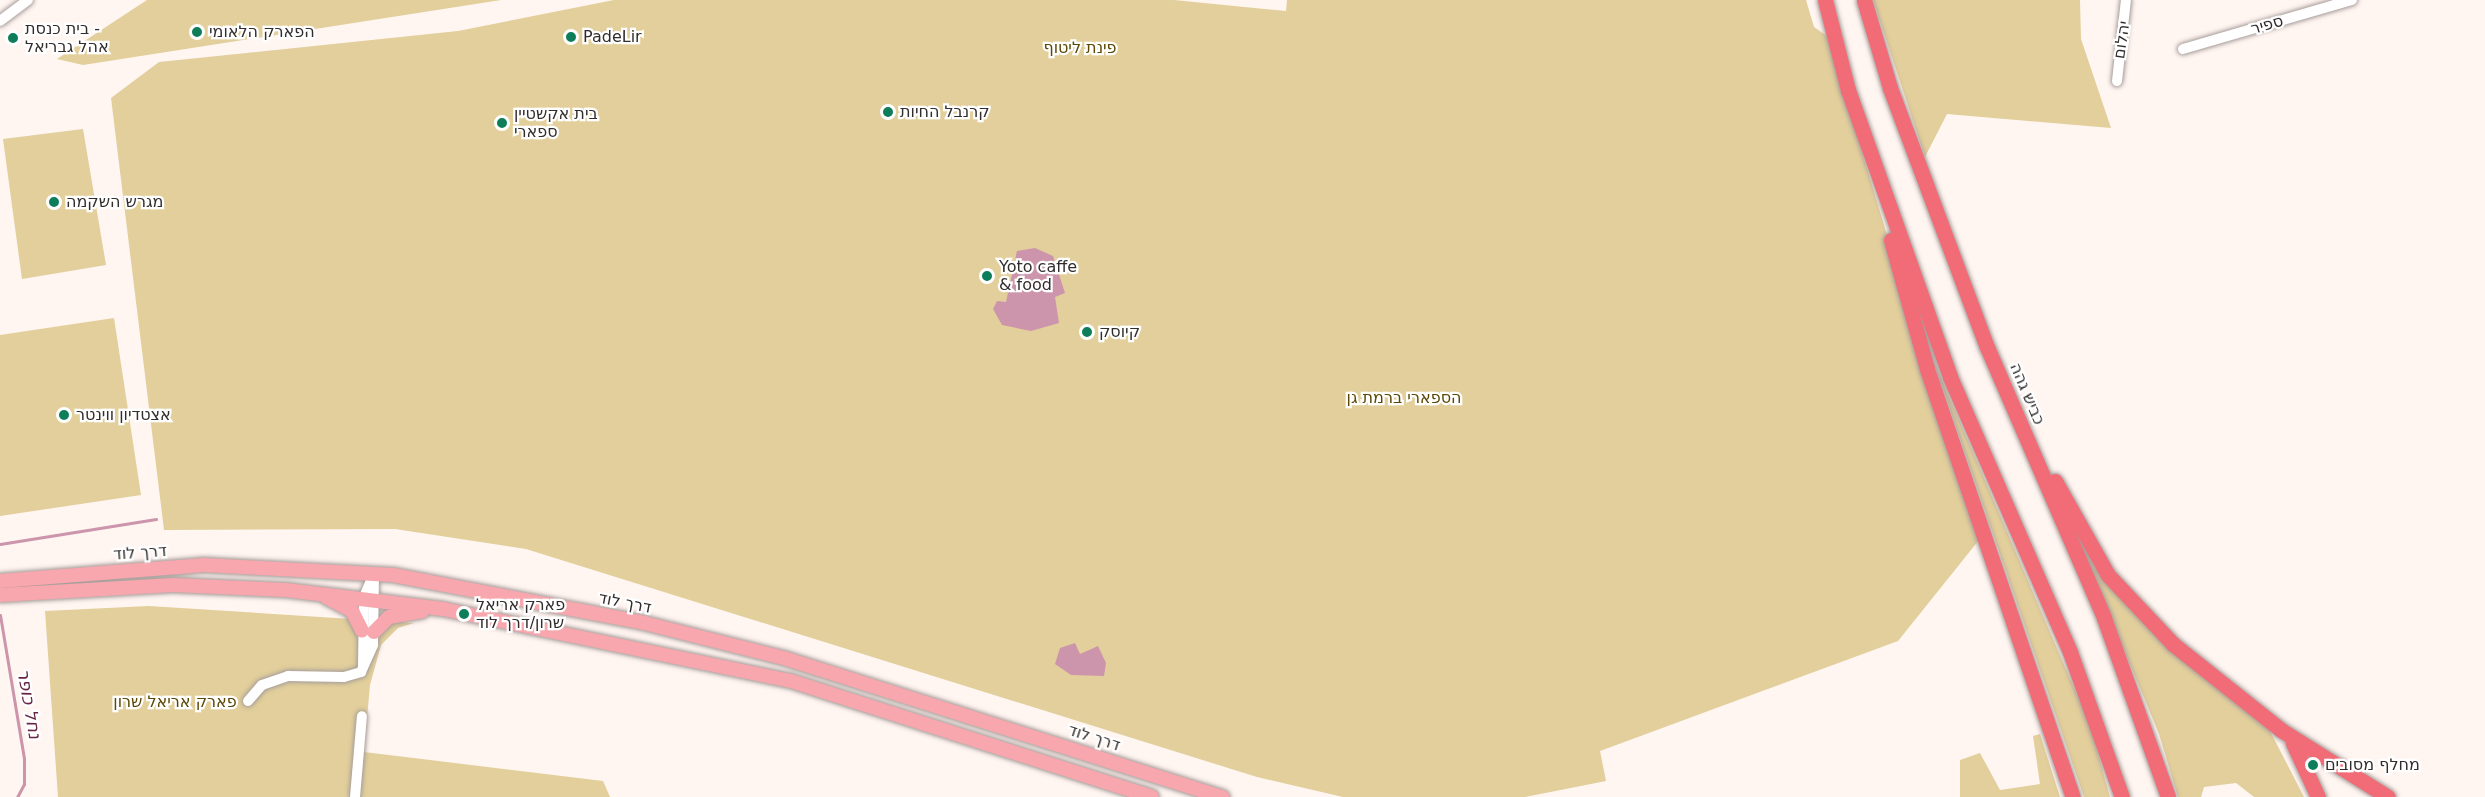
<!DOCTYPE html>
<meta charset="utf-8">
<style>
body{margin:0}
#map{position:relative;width:2485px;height:797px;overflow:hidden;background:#fff5f1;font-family:"DejaVu Sans","Noto Sans Hebrew",sans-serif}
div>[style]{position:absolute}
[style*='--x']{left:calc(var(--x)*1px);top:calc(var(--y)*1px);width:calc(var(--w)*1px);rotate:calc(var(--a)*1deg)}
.green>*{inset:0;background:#e2cf9b}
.water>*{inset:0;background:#cc95ab}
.stream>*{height:3px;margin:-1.5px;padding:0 1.5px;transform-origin:1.5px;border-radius:1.5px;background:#cc95ab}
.roads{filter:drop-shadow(0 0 2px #a79d9a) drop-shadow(0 0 2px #a79d9a)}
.minor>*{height:10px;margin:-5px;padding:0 5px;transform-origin:5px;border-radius:5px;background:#fff}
.major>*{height:14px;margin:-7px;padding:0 7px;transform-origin:7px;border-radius:7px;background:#f7a7ad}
.highway>*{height:15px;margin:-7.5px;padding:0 7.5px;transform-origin:7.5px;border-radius:7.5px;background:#f16c77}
.dots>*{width:16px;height:16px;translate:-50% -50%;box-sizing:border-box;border:3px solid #fff;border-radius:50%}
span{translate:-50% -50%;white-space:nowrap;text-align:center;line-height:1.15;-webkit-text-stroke:4.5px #fff;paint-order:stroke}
.street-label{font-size:16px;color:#312d2c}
.poi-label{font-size:16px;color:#312d2c}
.left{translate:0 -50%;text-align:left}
.park-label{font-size:16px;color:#5b4805}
.water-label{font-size:18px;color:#662545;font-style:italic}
</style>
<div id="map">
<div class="green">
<div style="clip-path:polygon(147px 0,501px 0,83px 65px,57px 59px)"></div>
<div style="clip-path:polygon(614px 0,1174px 0,1286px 11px,1287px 0,1806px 0,1814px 27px,1827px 36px,1979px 540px,1898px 641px,1600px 751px,1606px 781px,1525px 797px,1343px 797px,1257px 777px,526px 549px,395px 529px,164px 530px,111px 98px,159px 62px,458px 31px)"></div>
<div style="clip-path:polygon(1873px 0,2080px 0,2081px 39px,2111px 128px,1947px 114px,1925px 157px)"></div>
<div style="clip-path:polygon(83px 129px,106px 265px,22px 279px,3px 139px)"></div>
<div style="clip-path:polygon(114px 318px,141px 495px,0 516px,0 335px)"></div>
<div style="clip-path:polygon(1932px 357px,2090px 725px,2110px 797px,2084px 797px)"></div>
<div style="clip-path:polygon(2075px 531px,2094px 567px,2269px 729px,2304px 797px,2254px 797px,2236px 783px,2204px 787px,2201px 797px,2178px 797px,2159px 734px)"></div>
<div style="clip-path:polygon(149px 606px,414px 623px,398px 628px,381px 645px,370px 685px,364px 752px,603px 781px,610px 797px,58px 797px,45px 611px)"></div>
<div style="clip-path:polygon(2040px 734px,2060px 797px,1960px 797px,1960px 760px,1980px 753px,2000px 790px,2040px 784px,2033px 736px)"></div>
</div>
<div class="water">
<div style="clip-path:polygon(1035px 248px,1053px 256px,1065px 293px,1055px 297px,1059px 323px,1031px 331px,1002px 325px,993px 309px,997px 301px,1006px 302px,1017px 251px)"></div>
<div style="clip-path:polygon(1075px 643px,1080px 654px,1098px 646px,1106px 663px,1104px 676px,1071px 675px,1055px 664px,1060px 648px)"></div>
</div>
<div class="stream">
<div style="--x:0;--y:544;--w:158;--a:-9.1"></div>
<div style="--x:0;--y:615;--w:145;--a:80.5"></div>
<div style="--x:24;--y:758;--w:26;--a:90"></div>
<div style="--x:24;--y:784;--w:15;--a:118"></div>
</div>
<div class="roads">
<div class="minor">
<div style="--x:0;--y:21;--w:35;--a:-37"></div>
<div style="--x:2183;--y:49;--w:176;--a:-16.2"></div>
<div style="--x:2117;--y:81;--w:81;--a:-83.7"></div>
<div style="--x:363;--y:667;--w:70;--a:-89.2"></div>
<div style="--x:364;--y:597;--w:23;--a:-67"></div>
<div style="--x:248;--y:701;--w:21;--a:-49"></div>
<div style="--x:262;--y:685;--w:28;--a:-19"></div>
<div style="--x:288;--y:676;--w:56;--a:1"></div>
<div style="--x:344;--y:677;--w:18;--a:-16"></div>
<div style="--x:361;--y:672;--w:30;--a:-66"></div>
<div style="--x:373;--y:645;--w:71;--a:-89.2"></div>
<div style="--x:355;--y:797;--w:81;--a:-85.1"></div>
</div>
<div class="major">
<div style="--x:0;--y:581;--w:205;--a:-4.5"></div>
<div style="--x:204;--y:565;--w:189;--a:3"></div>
<div style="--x:393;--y:575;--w:256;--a:10.8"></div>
<div style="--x:644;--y:623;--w:147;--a:14.1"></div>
<div style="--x:787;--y:659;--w:457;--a:17.6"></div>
<div style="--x:0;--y:595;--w:173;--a:-3.3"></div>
<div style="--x:173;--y:585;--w:113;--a:2.5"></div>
<div style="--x:286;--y:590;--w:158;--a:6.9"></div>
<div style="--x:443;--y:609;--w:355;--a:11.7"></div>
<div style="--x:791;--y:681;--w:379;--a:17.8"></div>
<div style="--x:326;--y:597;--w:30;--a:28"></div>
<div style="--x:352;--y:611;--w:22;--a:63"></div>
<div style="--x:374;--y:632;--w:21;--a:-45"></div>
<div style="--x:389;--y:617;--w:34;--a:-10"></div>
</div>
<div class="highway">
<div style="--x:1825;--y:0;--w:93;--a:75.7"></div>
<div style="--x:1848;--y:90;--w:305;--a:70.4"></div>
<div style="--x:1950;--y:377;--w:300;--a:66.4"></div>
<div style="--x:2070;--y:652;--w:154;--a:70.3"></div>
<div style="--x:1864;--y:0;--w:92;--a:73.5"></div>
<div style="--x:1890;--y:88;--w:277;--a:69.5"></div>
<div style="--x:1987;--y:347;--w:295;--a:66.6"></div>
<div style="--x:2104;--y:618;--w:190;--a:70.3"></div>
<div style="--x:1891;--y:240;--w:134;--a:74.4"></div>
<div style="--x:1927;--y:369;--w:452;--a:71.2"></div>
<div style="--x:2055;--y:481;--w:108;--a:60.6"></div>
<div style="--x:2108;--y:575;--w:95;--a:46.7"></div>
<div style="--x:2173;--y:644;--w:138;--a:38.5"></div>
<div style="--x:2281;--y:730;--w:126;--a:32.1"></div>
<div style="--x:2293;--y:743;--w:60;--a:65.2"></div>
</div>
</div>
<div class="dots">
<div style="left:197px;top:32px;background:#0e7d59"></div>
<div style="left:571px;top:37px;background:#0e7d59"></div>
<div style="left:13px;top:38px;background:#0e7d59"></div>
<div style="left:888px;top:112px;background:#0e7d59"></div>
<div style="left:502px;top:123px;background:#0e7d59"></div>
<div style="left:54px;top:202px;background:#0e7d59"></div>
<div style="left:987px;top:276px;background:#0e7d59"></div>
<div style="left:1087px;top:332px;background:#0e7d59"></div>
<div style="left:64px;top:415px;background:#0e7d59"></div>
<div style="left:464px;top:614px;background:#0e7d59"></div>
<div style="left:2313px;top:765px;background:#0e7d59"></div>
</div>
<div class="street-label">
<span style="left:2267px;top:25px;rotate:-16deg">ספיר</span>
<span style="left:2122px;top:40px;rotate:-82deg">יהלום</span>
<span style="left:2027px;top:394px;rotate:67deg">כביש גהה</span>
<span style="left:140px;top:553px;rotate:-4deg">דרך לוד</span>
<span style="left:625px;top:603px;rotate:11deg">דרך לוד</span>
<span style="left:1094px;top:738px;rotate:18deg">דרך לוד</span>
</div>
<div class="poi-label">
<span class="left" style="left:25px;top:38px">בית כנסת -<br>אהל גבריאל</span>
<span class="left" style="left:209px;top:32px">הפארק הלאומי</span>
<span class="left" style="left:583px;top:37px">PadeLir</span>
<span class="left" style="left:900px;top:112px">קרנבל החיות</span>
<span class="left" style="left:514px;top:123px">בית אקשטיין<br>ספארי</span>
<span class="left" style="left:66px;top:202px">מגרש השקמה</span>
<span class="left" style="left:999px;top:276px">Yoto caffe<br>&amp; food</span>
<span class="left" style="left:1099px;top:332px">קיוסק</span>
<span class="left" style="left:76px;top:415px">אצטדיון ווינטר</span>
<span class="left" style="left:476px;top:614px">פארק אריאל<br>שרון/דרך לוד</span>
<span class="left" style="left:2325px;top:765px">מחלף מסובים</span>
</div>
<div class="park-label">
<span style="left:1080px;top:48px">פינת ליטוף</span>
<span style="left:1404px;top:398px">הספארי ברמת גן</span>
<span style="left:175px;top:702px">פארק אריאל שרון</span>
</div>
<div class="water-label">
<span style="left:29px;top:704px;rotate:80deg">נחל כופר</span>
</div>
</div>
